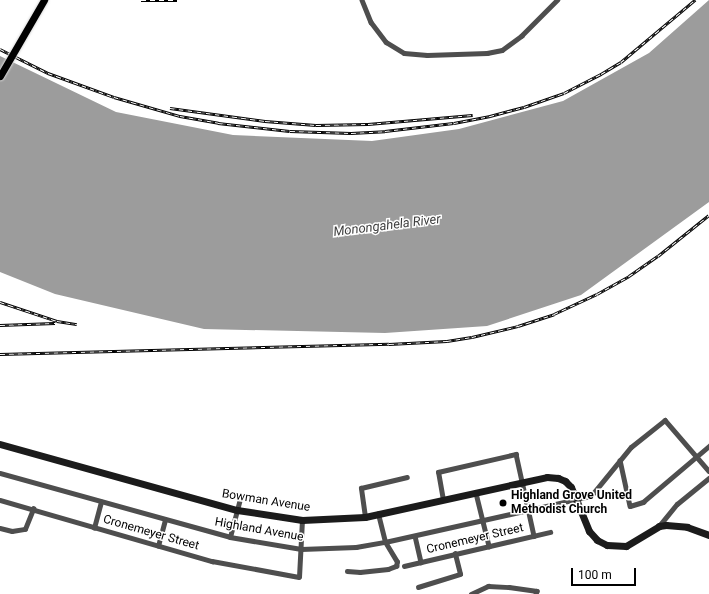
<!DOCTYPE html>
<style>
body{margin:0}
#map{position:relative;width:709px;height:594px;overflow:hidden;background:#fff;font-family:Roboto,sans-serif}
div>[style]{position:absolute}
[style*='--x']{left:calc(var(--x)*1px);top:calc(var(--y)*1px);width:calc(var(--w)*1px);rotate:calc(var(--a)*1deg)}
.water>*{inset:0;background:#9c9c9c}
.minor>*{height:4.5px;margin:-2.25px;padding:0 2.25px;transform-origin:2.25px;border-radius:2.25px;background:#4e4e4e}
.secondary>*{height:7px;margin:-3.5px;padding:0 3.5px;transform-origin:3.5px;border-radius:3.5px;background:#1b1b1b}
.rail>*{height:3px;margin-top:-1.5px;transform-origin:0;background:repeating-linear-gradient(90deg,#fff 0 4.5px,#000 0 9px);box-sizing:border-box;border-block:1px solid #000}
.bridges{filter:drop-shadow(0 0 1px #dbdbdb) drop-shadow(0 0 1px #dbdbdb)}
.primary-bridge>*{height:7px;margin:-3.5px;padding:0 3.5px;transform-origin:3.5px;border-radius:3.5px;background:#000}
.dots>*{width:11px;height:11px;translate:-50% -50%;box-sizing:border-box;border:2px solid #fff;border-radius:50%}
span{translate:-50% -50%;white-space:nowrap;text-align:center;line-height:1.15;-webkit-text-stroke:3px #fff;paint-order:stroke}
.poi-label{font-size:12px;color:#000;font-weight:700}
.left{translate:0 -50%;text-align:left}
.street-label{font-size:12px;color:#000}
.water-label{font-size:13px;color:#3d3d3d;font-style:italic}
.scale{position:absolute;left:571px;top:568px;width:65px;height:18px;box-sizing:border-box;border:2px solid #000;border-top:0;padding-left:5px;font-size:12px;line-height:14px;white-space:nowrap;color:#000;-webkit-text-stroke:3px #fff;paint-order:stroke}
</style>
<div id="map">
<div class="water">
<div style="clip-path:polygon(709px 0,709px 202px,581px 295px,487px 326px,385px 333px,204px 329px,55px 294px,0 272px,0 56px,116px 112px,233px 135px,372px 141px,459px 129px,563px 101px,649px 53px)"></div>
</div>
<div class="minor">
<div style="--x:362;--y:0;--w:24;--a:68"></div>
<div style="--x:371;--y:22;--w:25;--a:53"></div>
<div style="--x:386;--y:42;--w:21;--a:31"></div>
<div style="--x:404;--y:53;--w:23;--a:5"></div>
<div style="--x:427;--y:55;--w:60;--a:-1.9"></div>
<div style="--x:487;--y:53;--w:15;--a:-11"></div>
<div style="--x:502;--y:50;--w:24;--a:-36"></div>
<div style="--x:521;--y:36;--w:51;--a:-45"></div>
<div style="--x:620;--y:460;--w:47;--a:77.7"></div>
<div style="--x:630;--y:506;--w:14;--a:-17"></div>
<div style="--x:643;--y:502;--w:87;--a:-40.3"></div>
<div style="--x:0;--y:473;--w:239;--a:15.5"></div>
<div style="--x:230;--y:537;--w:72;--a:9.6"></div>
<div style="--x:301;--y:549;--w:55;--a:-2.1"></div>
<div style="--x:356;--y:547;--w:29;--a:-10"></div>
<div style="--x:385;--y:542;--w:211;--a:-12.6"></div>
<div style="--x:591;--y:496;--w:63;--a:-50.8"></div>
<div style="--x:631;--y:447;--w:43;--a:-38.5"></div>
<div style="--x:665;--y:420;--w:67;--a:49.2"></div>
<div style="--x:476;--y:493;--w:55;--a:76.2"></div>
<div style="--x:0;--y:500;--w:221;--a:16.1"></div>
<div style="--x:212;--y:561;--w:88;--a:10.4"></div>
<div style="--x:299;--y:577;--w:57;--a:-87"></div>
<div style="--x:443;--y:500;--w:28;--a:-100"></div>
<div style="--x:438;--y:472;--w:80;--a:-13"></div>
<div style="--x:516;--y:454;--w:84;--a:77.6"></div>
<div style="--x:365;--y:517;--w:29;--a:-98"></div>
<div style="--x:361;--y:488;--w:47;--a:-13.4"></div>
<div style="--x:659;--y:526;--w:28;--a:-51"></div>
<div style="--x:677;--y:504;--w:41;--a:-39.1"></div>
<div style="--x:0;--y:528;--w:12;--a:14"></div>
<div style="--x:12;--y:531;--w:13;--a:-9"></div>
<div style="--x:25;--y:529;--w:22;--a:-68"></div>
<div style="--x:94;--y:528;--w:27;--a:-75"></div>
<div style="--x:415;--y:536;--w:27;--a:77"></div>
<div style="--x:230;--y:537;--w:43;--a:-75.3"></div>
<div style="--x:158;--y:546;--w:27;--a:-75"></div>
<div style="--x:404;--y:566;--w:150;--a:-13.1"></div>
<div style="--x:347;--y:571;--w:13;--a:4"></div>
<div style="--x:360;--y:572;--w:28;--a:-6"></div>
<div style="--x:388;--y:569;--w:9;--a:-21"></div>
<div style="--x:396;--y:566;--w:4;--a:-76"></div>
<div style="--x:397;--y:562;--w:23;--a:-121"></div>
<div style="--x:385;--y:542;--w:29;--a:-104"></div>
<div style="--x:418;--y:587;--w:44;--a:-17.2"></div>
<div style="--x:460;--y:574;--w:21;--a:-104"></div>
<div style="--x:471;--y:594;--w:19;--a:-25"></div>
<div style="--x:488;--y:586;--w:21;--a:3"></div>
<div style="--x:509;--y:587;--w:28;--a:8"></div>
<div style="--x:537;--y:591;--w:3;--a:108"></div>
</div>
<div class="secondary">
<div style="--x:0;--y:444;--w:246;--a:15.6"></div>
<div style="--x:237;--y:510;--w:66;--a:8.7"></div>
<div style="--x:302;--y:520;--w:63;--a:-2.7"></div>
<div style="--x:365;--y:517;--w:186;--a:-12.4"></div>
<div style="--x:547;--y:477;--w:11;--a:5"></div>
<div style="--x:558;--y:478;--w:8;--a:23"></div>
<div style="--x:565;--y:481;--w:8;--a:45"></div>
<div style="--x:571;--y:487;--w:48;--a:67.8"></div>
<div style="--x:589;--y:531;--w:12;--a:48"></div>
<div style="--x:597;--y:540;--w:11;--a:27"></div>
<div style="--x:607;--y:545;--w:19;--a:3"></div>
<div style="--x:626;--y:546;--w:39;--a:-31"></div>
<div style="--x:659;--y:526;--w:7;--a:-8"></div>
<div style="--x:666;--y:525;--w:21;--a:5"></div>
<div style="--x:687;--y:527;--w:23;--a:20"></div>
</div>
<div class="rail">
<div style="--x:141;--y:0;--w:36;--a:0"></div>
<div style="--x:0;--y:49;--w:54;--a:26.6"></div>
<div style="--x:48;--y:73;--w:70;--a:20"></div>
<div style="--x:114;--y:97;--w:69;--a:16.1"></div>
<div style="--x:180;--y:116;--w:39;--a:10"></div>
<div style="--x:218;--y:123;--w:72;--a:6.3"></div>
<div style="--x:290;--y:131;--w:61;--a:1.9"></div>
<div style="--x:351;--y:133;--w:34;--a:-3"></div>
<div style="--x:385;--y:131;--w:69;--a:-6.6"></div>
<div style="--x:454;--y:123;--w:37;--a:-11"></div>
<div style="--x:490;--y:116;--w:35;--a:-15"></div>
<div style="--x:524;--y:107;--w:42;--a:-19.3"></div>
<div style="--x:564;--y:93;--w:42;--a:-27.2"></div>
<div style="--x:601;--y:74;--w:23;--a:-31"></div>
<div style="--x:621;--y:62;--w:97;--a:-40"></div>
<div style="--x:170;--y:108;--w:96;--a:7.8"></div>
<div style="--x:265;--y:121;--w:51;--a:4.5"></div>
<div style="--x:316;--y:125;--w:52;--a:-1.1"></div>
<div style="--x:368;--y:124;--w:105;--a:-4.9"></div>
<div style="--x:0;--y:302;--w:60;--a:18.4"></div>
<div style="--x:57;--y:321;--w:20;--a:9"></div>
<div style="--x:0;--y:325;--w:55;--a:-2.1"></div>
<div style="--x:0;--y:354;--w:389;--a:-1.5"></div>
<div style="--x:389;--y:344;--w:58;--a:-3"></div>
<div style="--x:447;--y:341;--w:25;--a:-9"></div>
<div style="--x:472;--y:337;--w:47;--a:-13.4"></div>
<div style="--x:518;--y:326;--w:38;--a:-18"></div>
<div style="--x:554;--y:314;--w:47;--a:-24.9"></div>
<div style="--x:597;--y:294;--w:37;--a:-29"></div>
<div style="--x:629;--y:276;--w:35;--a:-35"></div>
<div style="--x:658;--y:256;--w:65;--a:-38.8"></div>
</div>
<div class="bridges">
<div class="primary-bridge">
<div style="--x:0;--y:76;--w:88;--a:-59.9"></div>
</div>
</div>
<div class="dots">
<div style="left:503px;top:503px;background:#000"></div>
</div>
<div class="poi-label">
<span class="left" style="left:511px;top:503px">Highland Grove United<br>Methodist Church</span>
</div>
<div class="street-label">
<span style="left:266px;top:501px;rotate:9deg">Bowman Avenue</span>
<span style="left:259px;top:530px;rotate:10deg">Highland Avenue</span>
<span style="left:151px;top:533px;rotate:16deg">Cronemeyer Street</span>
<span style="left:475px;top:539px;rotate:-13deg">Cronemeyer Street</span>
</div>
<div class="water-label">
<span style="left:387px;top:226px;rotate:-7deg">Monongahela River</span>
</div>
<div class="scale">100 m</div>
</div>
